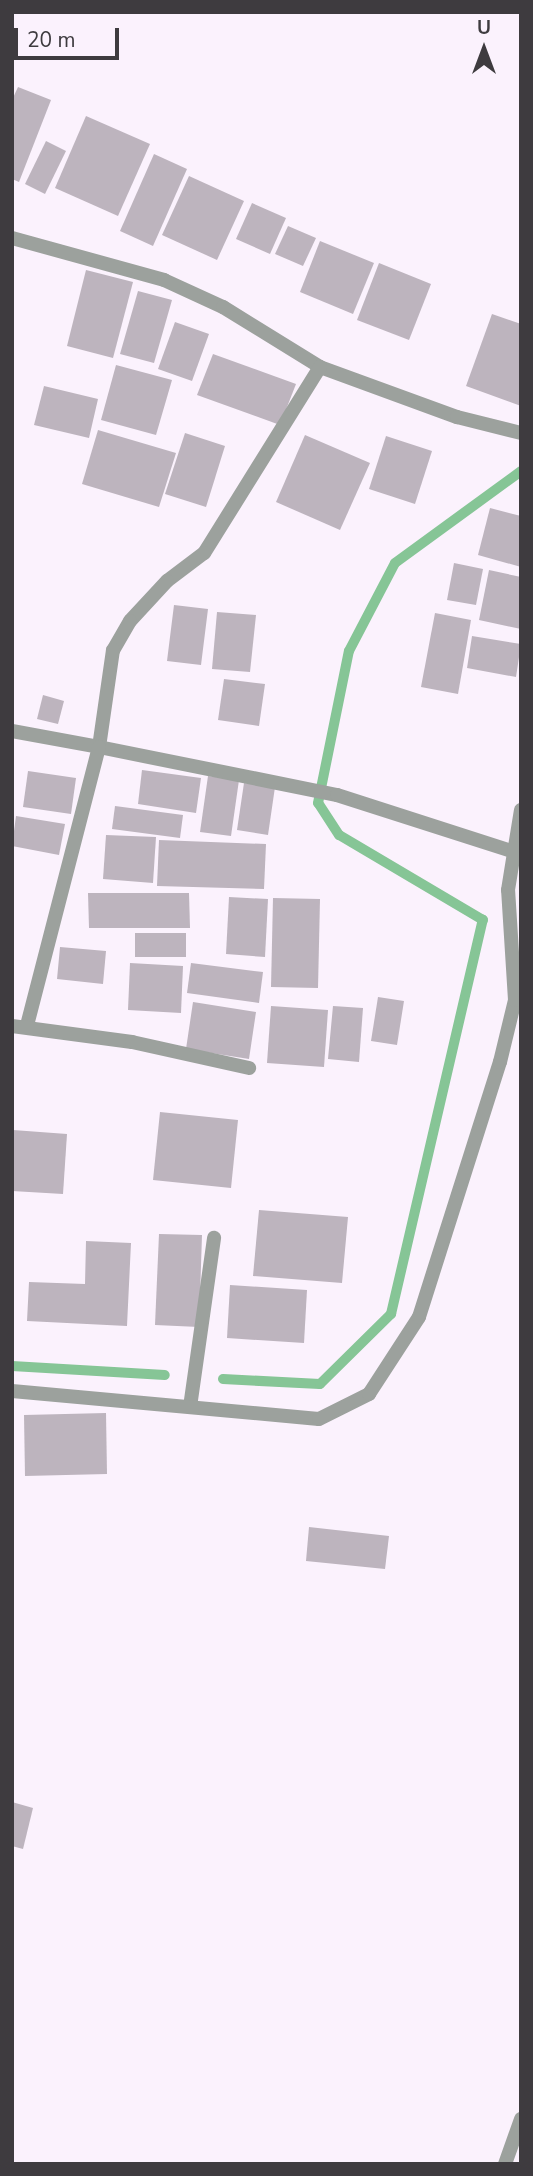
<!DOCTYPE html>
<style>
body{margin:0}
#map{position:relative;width:533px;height:2176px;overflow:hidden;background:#fbf2fd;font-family:"Nunito Sans",sans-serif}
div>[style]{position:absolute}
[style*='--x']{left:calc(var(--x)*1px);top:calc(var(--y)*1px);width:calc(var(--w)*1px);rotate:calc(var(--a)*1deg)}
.stream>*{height:10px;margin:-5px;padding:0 5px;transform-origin:5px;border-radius:5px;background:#86c596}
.building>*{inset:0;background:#bdb4be}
.lane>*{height:14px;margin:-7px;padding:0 7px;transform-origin:7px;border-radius:7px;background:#9ca19d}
.street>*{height:14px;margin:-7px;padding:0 7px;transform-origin:7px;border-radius:7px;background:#9ca19d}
span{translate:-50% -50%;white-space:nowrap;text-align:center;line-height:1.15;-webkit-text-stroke:5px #fbf2fd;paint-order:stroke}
.frame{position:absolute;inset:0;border:14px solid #3e3b3f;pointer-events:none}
.north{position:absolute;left:449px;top:14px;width:70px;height:70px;-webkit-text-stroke:5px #fbf2fd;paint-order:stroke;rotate:0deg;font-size:19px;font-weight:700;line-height:28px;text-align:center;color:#3e3b3f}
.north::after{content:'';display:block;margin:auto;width:24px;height:32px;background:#3e3b3f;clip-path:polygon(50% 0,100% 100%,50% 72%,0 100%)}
.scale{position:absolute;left:14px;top:28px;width:105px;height:32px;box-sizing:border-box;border:4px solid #3e3b3f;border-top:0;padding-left:9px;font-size:21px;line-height:24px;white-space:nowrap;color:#3e3b3f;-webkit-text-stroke:5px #fbf2fd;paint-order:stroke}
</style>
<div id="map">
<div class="stream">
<div style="--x:12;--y:1366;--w:153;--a:3.4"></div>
<div style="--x:223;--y:1379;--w:97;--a:3"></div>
<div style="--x:320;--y:1384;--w:100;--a:-44.6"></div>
<div style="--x:391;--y:1314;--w:405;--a:-76.9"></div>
<div style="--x:483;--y:920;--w:167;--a:-149.4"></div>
<div style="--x:339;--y:835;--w:38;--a:-123"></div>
<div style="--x:318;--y:803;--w:155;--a:-78.5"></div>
<div style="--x:349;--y:651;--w:99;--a:-62.4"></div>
<div style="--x:395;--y:563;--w:156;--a:-36.1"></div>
</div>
<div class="building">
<div style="clip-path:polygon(18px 87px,51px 100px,19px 182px,12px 179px,12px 100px)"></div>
<div style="clip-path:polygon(86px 116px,150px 144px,118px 216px,55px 188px)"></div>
<div style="clip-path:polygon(46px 141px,66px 151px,45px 194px,25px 184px)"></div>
<div style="clip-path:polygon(154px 154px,187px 169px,153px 246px,120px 231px)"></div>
<div style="clip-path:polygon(189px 176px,244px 201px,217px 260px,162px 235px)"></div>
<div style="clip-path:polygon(252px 203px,286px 218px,270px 254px,236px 239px)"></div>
<div style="clip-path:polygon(288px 226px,316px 238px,303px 266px,275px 254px)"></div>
<div style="clip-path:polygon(320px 241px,374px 263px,353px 314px,300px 292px)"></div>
<div style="clip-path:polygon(379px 263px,431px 284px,409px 340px,357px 320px)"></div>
<div style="clip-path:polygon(86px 270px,133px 282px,113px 358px,67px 346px)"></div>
<div style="clip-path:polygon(138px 291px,172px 300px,154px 363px,120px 354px)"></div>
<div style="clip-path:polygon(492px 314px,521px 324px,521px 406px,466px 386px)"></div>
<div style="clip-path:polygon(175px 322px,209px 334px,192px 381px,158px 369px)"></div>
<div style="clip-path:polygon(213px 354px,296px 384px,280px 425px,197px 395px)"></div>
<div style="clip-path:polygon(116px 365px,172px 380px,156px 435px,101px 420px)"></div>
<div style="clip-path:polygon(44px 386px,98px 399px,89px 438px,34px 425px)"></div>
<div style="clip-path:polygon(98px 430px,176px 453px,159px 507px,82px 484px)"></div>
<div style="clip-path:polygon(185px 433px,225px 446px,206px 507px,165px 494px)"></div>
<div style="clip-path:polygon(305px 435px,370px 463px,340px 530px,276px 502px)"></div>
<div style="clip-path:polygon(386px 436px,432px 451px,415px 504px,369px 489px)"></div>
<div style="clip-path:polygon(490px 508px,521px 516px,521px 567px,478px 555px)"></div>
<div style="clip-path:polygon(454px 563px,483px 569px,476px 605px,447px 600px)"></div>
<div style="clip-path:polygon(489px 570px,521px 577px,521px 629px,479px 620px)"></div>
<div style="clip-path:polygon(174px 605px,208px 609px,201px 665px,167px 661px)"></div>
<div style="clip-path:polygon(217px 612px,256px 615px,250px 672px,212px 669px)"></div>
<div style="clip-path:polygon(435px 613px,471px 620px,458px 694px,421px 687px)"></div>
<div style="clip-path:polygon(472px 636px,521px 644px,516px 677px,467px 668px)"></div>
<div style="clip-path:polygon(224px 679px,265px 684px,259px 726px,218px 720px)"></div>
<div style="clip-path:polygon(43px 695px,64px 701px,58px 724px,37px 719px)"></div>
<div style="clip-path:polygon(142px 770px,201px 778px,196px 813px,138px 804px)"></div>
<div style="clip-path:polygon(28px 771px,76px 778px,71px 814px,23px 807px)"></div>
<div style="clip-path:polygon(208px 776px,239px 780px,231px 836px,200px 832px)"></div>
<div style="clip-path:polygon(244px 783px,275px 787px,268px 835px,237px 830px)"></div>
<div style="clip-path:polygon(115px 806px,183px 815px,180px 838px,112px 829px)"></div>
<div style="clip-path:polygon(16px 816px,65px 824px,59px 855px,12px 846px)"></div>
<div style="clip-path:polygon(106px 835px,156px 837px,153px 883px,103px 879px)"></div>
<div style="clip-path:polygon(159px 840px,266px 844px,264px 889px,157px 886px)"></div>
<div style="clip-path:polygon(88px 893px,189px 893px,190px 928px,89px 928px)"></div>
<div style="clip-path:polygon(229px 897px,268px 899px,265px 957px,226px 954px)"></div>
<div style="clip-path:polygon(273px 898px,320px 899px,318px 988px,271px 987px)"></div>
<div style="clip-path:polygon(135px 933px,186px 933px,186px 957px,135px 957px)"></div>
<div style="clip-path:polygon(60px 947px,106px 951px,103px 984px,57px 979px)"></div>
<div style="clip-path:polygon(130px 963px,183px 966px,181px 1013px,128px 1010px)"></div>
<div style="clip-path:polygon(191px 963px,263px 972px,259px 1003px,187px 993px)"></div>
<div style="clip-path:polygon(378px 997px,404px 1001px,397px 1045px,371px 1041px)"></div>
<div style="clip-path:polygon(193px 1002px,256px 1012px,249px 1059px,186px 1049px)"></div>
<div style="clip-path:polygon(271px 1006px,328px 1010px,324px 1067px,267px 1063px)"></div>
<div style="clip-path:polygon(333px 1006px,363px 1008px,359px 1062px,328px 1059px)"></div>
<div style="clip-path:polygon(160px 1112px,238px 1120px,231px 1188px,153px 1180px)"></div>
<div style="clip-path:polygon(13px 1130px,67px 1134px,63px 1194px,12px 1191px)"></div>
<div style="clip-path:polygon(259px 1210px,348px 1217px,342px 1283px,253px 1276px)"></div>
<div style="clip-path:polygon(159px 1234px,202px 1235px,199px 1327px,155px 1325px)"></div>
<div style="clip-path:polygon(86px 1241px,131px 1243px,127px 1326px,27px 1321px,29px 1282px,85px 1284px)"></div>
<div style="clip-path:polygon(230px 1285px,307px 1290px,304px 1343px,227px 1338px)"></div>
<div style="clip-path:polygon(106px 1413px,107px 1474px,25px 1476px,24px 1415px)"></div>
<div style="clip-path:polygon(309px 1527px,389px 1536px,385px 1569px,306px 1561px)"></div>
<div style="clip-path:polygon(12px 1802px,33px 1808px,23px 1849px,12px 1846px)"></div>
</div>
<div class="lane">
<div style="--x:190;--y:1407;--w:171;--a:-81.9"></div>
<div style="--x:505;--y:2164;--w:48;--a:-70.4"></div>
</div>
<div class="street">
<div style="--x:12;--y:238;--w:158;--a:15.4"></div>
<div style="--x:164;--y:280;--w:65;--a:24.6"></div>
<div style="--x:223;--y:307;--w:114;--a:31.7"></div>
<div style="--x:320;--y:367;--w:146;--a:20.1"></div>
<div style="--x:457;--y:417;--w:66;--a:14"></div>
<div style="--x:320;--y:367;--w:219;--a:121.9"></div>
<div style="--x:204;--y:553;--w:46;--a:142.9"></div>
<div style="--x:167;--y:581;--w:54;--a:132.8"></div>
<div style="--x:130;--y:621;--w:34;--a:120"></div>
<div style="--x:113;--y:650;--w:98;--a:98.2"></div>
<div style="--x:99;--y:747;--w:243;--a:11.4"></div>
<div style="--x:337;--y:795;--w:183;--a:17.8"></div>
<div style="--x:12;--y:731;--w:88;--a:10.4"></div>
<div style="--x:99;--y:747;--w:288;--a:104.5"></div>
<div style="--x:12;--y:1026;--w:121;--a:7.6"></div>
<div style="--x:132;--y:1042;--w:120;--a:12.5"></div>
<div style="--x:12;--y:1391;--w:308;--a:5.2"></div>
<div style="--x:319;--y:1419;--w:56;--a:-26.6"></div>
<div style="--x:369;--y:1394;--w:92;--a:-57"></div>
<div style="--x:419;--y:1317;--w:268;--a:-72.4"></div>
<div style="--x:500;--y:1062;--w:64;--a:-76.4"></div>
<div style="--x:515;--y:1000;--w:110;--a:-93.6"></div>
<div style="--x:508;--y:890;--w:81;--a:-80.8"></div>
</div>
<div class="frame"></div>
<div class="north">U</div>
<div class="scale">20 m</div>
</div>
